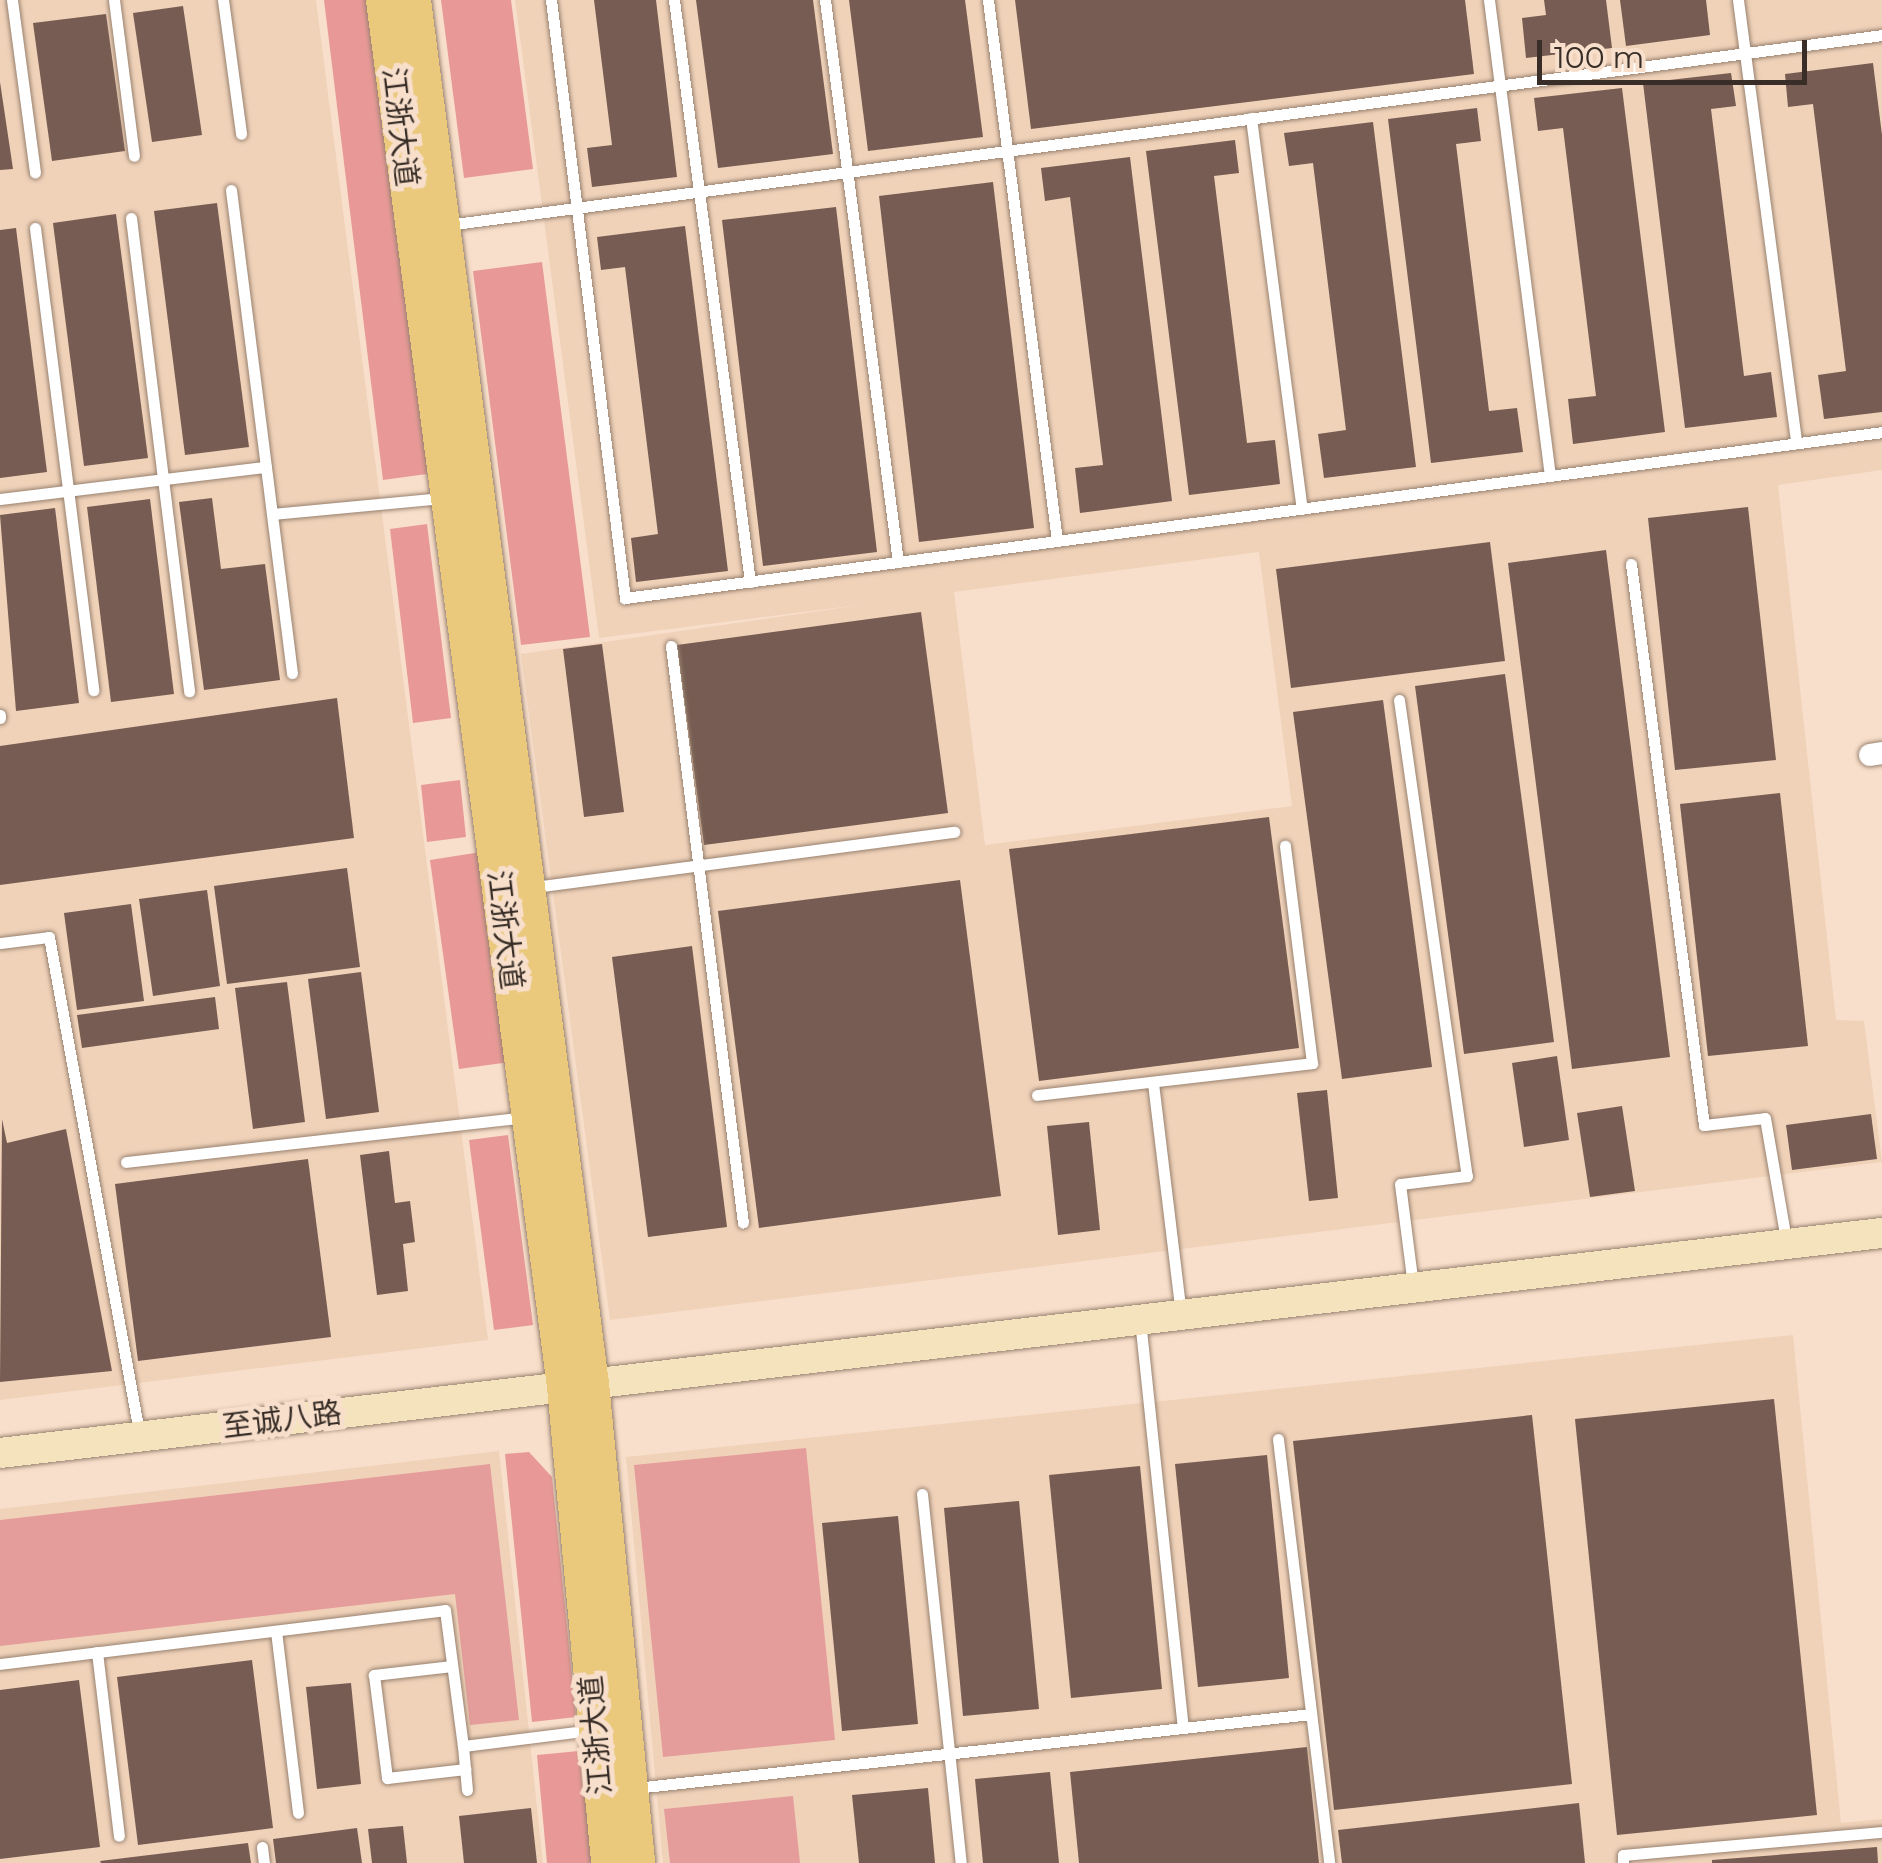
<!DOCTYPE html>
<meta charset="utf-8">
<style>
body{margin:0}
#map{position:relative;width:1882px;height:1863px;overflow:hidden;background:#f8dfcb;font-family:Montserrat,"Noto Sans SC",sans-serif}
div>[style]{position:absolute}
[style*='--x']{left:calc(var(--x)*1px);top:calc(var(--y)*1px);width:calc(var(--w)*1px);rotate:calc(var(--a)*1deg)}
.built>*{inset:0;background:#f0d2b9}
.green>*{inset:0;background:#e49d9b}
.forest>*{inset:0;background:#e89997}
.building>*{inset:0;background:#765c52}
.roads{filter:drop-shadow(0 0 2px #988270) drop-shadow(0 0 2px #988270)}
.service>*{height:11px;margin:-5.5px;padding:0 5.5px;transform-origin:5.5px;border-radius:5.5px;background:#fff}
.minor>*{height:22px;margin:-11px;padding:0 11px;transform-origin:11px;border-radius:11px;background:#fff}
.secondary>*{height:30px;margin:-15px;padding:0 15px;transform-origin:15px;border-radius:15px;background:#f4e3bd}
.primary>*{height:35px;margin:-17.5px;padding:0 17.5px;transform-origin:17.5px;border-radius:17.5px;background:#eac87c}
span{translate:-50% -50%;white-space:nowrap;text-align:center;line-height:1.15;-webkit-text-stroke:10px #f8dfcb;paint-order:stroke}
.street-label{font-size:30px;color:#382e27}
.scale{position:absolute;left:1537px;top:40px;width:270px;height:45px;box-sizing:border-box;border:5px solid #382e27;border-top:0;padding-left:12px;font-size:30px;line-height:35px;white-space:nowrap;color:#382e27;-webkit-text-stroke:8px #f8dfcb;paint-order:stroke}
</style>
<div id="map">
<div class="built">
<div style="clip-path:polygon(0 0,316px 0,488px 1340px,0 1400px)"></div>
<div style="clip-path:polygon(evenodd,515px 0,1882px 0,1882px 470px,1778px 485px,1836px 1020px,1864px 1021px,1882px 1162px,610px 1320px,521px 654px,867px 604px,599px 638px,515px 0,1259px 552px,1292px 806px,985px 845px,954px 592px,1259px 552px)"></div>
<div style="clip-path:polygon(1793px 1335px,1841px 1823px,1882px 1819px,1882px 1863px,663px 1863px,626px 1457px)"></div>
<div style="clip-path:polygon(499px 1451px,543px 1863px,0 1863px,0 1509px)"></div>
</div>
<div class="green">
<div style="clip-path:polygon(806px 1448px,835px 1740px,663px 1757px,634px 1465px)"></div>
<div style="clip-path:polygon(490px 1464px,519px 1720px,470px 1725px,455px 1594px,0 1646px,0 1520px)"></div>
<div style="clip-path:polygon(793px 1796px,800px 1863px,670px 1863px,664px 1809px)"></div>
</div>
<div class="forest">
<div style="clip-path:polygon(324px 0,376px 0,434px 473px,383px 480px)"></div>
<div style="clip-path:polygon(441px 0,511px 0,533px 169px,464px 178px)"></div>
<div style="clip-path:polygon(542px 262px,590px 637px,521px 645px,473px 271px)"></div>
<div style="clip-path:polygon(427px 524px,451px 718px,413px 723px,390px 529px)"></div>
<div style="clip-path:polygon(460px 780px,466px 837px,427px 842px,421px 785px)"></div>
<div style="clip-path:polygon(481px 852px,510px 1062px,459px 1069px,430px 860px)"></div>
<div style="clip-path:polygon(508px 1135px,533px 1325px,494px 1330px,469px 1140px)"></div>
<div style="clip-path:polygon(529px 1452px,552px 1477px,576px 1717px,532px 1722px,505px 1454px)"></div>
<div style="clip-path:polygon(589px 1750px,600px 1863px,547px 1863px,537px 1755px)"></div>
</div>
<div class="building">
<div style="clip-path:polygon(594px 0,656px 0,677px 177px,592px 187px,587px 148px,612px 145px)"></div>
<div style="clip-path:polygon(696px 0,813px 0,833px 154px,718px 168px)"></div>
<div style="clip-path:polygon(849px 0,965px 0,983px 137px,868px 151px)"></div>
<div style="clip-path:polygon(1015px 0,1465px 0,1474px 74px,1031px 129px)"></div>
<div style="clip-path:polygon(1544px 0,1606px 0,1612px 48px,1526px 58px,1522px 18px,1546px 15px)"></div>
<div style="clip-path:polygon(1620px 0,1706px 0,1710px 35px,1626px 46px)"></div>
<div style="clip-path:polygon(183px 6px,202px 135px,152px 142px,133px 13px)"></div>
<div style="clip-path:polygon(106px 14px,125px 151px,52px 161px,33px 23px)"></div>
<div style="clip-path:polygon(1873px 63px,1882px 135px,1882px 412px,1824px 419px,1818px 375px,1846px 371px,1813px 104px,1788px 107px,1785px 74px)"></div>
<div style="clip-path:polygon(1731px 73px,1736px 106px,1711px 109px,1744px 376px,1771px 372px,1777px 417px,1685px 428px,1643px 83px)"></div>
<div style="clip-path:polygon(0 82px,13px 169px,0 170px)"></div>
<div style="clip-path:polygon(1622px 88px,1665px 432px,1573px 444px,1568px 399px,1596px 396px,1563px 128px,1538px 131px,1534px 98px)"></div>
<div style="clip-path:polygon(1477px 108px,1481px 141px,1456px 144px,1489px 411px,1517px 408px,1523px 452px,1431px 463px,1388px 119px)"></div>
<div style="clip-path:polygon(1373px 122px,1416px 467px,1324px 478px,1318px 434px,1346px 430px,1313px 163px,1289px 166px,1284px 133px)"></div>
<div style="clip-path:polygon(1235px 140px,1239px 173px,1214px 176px,1247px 443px,1275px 440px,1280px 484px,1189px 495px,1146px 151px)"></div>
<div style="clip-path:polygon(1130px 157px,1172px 501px,1080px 513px,1075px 468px,1103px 465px,1070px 197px,1045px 201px,1041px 168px)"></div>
<div style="clip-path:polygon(993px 182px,1034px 528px,919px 542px,879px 196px)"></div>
<div style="clip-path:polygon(217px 203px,249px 447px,185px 455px,154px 211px)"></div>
<div style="clip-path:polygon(836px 207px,877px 552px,763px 566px,722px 220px)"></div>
<div style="clip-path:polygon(116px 214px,148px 458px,84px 466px,53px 223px)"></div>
<div style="clip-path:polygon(685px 226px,728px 571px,636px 582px,631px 538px,658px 534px,625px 267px,601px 270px,597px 237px)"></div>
<div style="clip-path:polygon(16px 228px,47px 472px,0 478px,0 230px)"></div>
<div style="clip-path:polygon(212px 498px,221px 569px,265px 564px,280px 680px,204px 690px,179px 502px)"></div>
<div style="clip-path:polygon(150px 499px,174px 694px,111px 702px,87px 507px)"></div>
<div style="clip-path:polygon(1748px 507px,1776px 760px,1675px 770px,1648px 518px)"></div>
<div style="clip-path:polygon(55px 508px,79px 703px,16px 711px,0 515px)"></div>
<div style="clip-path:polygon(1490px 542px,1505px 661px,1291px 688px,1276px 569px)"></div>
<div style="clip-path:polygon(1606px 550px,1670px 1057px,1572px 1069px,1508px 563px)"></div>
<div style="clip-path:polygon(921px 612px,948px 813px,704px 845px,677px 645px)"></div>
<div style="clip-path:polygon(602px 644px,624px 812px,584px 817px,563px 649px)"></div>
<div style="clip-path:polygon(1505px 674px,1554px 1042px,1464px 1054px,1415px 686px)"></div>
<div style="clip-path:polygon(337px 698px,354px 838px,0 885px,0 746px)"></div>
<div style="clip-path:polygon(1383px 700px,1432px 1067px,1342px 1079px,1293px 712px)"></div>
<div style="clip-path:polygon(1780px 793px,1808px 1046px,1708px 1056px,1680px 804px)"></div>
<div style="clip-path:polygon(1269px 817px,1299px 1048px,1039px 1081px,1009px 849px)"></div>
<div style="clip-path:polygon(347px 868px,360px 967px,227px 984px,214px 886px)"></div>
<div style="clip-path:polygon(960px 880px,1001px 1196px,759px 1228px,718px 911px)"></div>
<div style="clip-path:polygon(207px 890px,220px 986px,153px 996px,139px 899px)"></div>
<div style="clip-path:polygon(131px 904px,144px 1001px,77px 1010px,64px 913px)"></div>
<div style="clip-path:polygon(692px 946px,727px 1227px,648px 1237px,612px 957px)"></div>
<div style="clip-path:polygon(361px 972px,379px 1112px,326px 1119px,308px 979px)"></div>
<div style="clip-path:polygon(287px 982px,305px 1122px,253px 1129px,235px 988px)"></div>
<div style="clip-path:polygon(215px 997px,219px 1029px,82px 1048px,77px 1015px)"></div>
<div style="clip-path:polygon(1557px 1056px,1569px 1140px,1524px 1147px,1512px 1063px)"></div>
<div style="clip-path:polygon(1327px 1090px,1338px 1198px,1309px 1201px,1297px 1093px)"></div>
<div style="clip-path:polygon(1622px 1106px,1635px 1191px,1590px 1197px,1577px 1113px)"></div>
<div style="clip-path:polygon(1871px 1114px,1877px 1159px,1792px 1170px,1786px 1125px)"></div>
<div style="clip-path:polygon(2px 1119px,7px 1143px,66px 1129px,112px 1371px,0 1382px)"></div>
<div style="clip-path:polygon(1089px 1122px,1100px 1230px,1058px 1235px,1047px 1126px)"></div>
<div style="clip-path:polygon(389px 1151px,395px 1203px,410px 1201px,415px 1242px,403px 1244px,408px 1291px,377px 1295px,360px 1155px)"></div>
<div style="clip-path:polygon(308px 1159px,331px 1337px,138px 1361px,115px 1184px)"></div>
<div style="clip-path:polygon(1774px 1399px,1817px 1815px,1617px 1835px,1575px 1419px)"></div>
<div style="clip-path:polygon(1532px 1415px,1572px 1784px,1334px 1810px,1293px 1441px)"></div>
<div style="clip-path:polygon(1267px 1455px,1289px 1678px,1198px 1687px,1175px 1464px)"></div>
<div style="clip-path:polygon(1140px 1466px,1162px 1689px,1071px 1698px,1049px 1475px)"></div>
<div style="clip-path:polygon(1019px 1501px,1039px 1709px,963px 1716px,944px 1508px)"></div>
<div style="clip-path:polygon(898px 1516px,918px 1724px,842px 1731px,822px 1523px)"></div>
<div style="clip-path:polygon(252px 1660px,273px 1828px,138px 1845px,117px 1677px)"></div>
<div style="clip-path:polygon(79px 1680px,100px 1847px,0 1859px,0 1690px)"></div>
<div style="clip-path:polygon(351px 1683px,361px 1784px,317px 1789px,306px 1687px)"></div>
<div style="clip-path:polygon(1307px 1747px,1319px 1863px,1079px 1863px,1070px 1772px)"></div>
<div style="clip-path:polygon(1050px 1772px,1059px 1863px,983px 1863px,975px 1779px)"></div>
<div style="clip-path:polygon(928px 1788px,935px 1863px,859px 1863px,852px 1795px)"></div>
<div style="clip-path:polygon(1579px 1803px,1585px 1863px,1342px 1863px,1338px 1830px)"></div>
<div style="clip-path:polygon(531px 1808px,537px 1863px,464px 1863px,459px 1816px)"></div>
<div style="clip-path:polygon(403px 1826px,407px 1863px,372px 1863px,368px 1829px)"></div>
<div style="clip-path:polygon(357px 1828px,362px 1863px,276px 1863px,273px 1839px)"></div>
<div style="clip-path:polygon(248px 1843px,251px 1863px,101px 1863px,100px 1861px)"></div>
<div style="clip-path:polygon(1877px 1847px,1878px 1863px,1712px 1863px,1712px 1860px)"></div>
</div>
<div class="roads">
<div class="service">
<div style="--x:12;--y:0;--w:174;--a:82.4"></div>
<div style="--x:114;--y:0;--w:157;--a:82.7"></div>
<div style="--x:223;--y:0;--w:135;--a:82.3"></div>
<div style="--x:551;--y:0;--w:603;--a:82.95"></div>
<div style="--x:625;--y:598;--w:1268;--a:-7.52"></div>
<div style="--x:674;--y:0;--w:587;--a:82.56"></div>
<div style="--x:825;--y:0;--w:567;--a:82.6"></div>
<div style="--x:988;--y:0;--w:545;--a:82.73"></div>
<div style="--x:1489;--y:0;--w:480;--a:82.7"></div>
<div style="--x:1738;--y:0;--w:447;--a:82.5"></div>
<div style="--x:1251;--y:118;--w:394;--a:82.6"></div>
<div style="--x:231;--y:190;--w:487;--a:82.8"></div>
<div style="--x:131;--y:218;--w:477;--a:83"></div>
<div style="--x:447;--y:225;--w:1448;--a:-7.54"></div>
<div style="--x:35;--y:228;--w:466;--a:82.8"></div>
<div style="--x:0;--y:499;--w:268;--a:-6.9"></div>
<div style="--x:272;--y:514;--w:171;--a:-5.4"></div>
<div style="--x:1631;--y:564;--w:566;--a:82.59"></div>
<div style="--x:1704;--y:1125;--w:61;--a:-6.5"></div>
<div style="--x:1765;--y:1118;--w:124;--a:80.2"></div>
<div style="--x:671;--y:646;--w:581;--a:82.89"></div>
<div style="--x:1399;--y:700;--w:481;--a:81.9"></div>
<div style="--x:1467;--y:1176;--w:67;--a:173.2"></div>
<div style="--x:1400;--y:1184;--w:102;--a:82.7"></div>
<div style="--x:0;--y:715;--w:3;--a:90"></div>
<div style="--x:534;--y:887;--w:424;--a:-7.5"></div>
<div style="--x:0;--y:943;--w:49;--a:-7"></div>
<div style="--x:49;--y:937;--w:508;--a:79.69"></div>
<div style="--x:1153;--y:1083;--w:234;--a:83.1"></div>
<div style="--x:1037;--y:1095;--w:277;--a:-6.6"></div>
<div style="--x:1312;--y:1063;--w:219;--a:-97.1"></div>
<div style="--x:126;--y:1162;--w:402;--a:-6.4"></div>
<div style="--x:1140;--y:1320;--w:410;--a:84"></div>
<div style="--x:1278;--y:1439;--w:427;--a:83.1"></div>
<div style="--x:922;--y:1494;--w:371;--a:84"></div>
<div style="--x:276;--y:1631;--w:183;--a:83.1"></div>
<div style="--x:97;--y:1652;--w:185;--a:83.2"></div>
<div style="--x:0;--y:1664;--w:448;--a:-6.9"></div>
<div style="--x:445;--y:1610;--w:137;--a:82.5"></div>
<div style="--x:452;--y:1666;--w:79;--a:173.4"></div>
<div style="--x:374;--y:1675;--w:104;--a:82.8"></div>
<div style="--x:387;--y:1778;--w:79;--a:-6.6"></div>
<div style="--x:635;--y:1788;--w:680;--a:-6.25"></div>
<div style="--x:467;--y:1790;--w:44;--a:-95.2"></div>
<div style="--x:463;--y:1746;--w:129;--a:-7.1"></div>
<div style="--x:262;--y:1847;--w:16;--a:83"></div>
<div style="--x:1623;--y:1863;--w:8;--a:-90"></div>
<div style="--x:1623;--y:1855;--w:260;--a:-5.1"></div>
</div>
<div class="minor">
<div style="--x:1870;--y:755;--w:12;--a:-9"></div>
</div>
<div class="secondary">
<div style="--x:0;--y:1453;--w:1895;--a:-6.67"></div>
</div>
<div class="primary">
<div style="--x:383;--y:0;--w:1398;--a:82.56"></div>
<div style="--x:564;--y:1386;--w:479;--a:84.7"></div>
<div style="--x:413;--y:0;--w:1394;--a:82.67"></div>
<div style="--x:591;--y:1383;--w:482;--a:84.5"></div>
</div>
</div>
<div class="street-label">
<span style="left:400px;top:127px;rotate:83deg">江浙大道</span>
<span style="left:505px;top:930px;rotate:83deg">江浙大道</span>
<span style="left:282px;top:1420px;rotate:-7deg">至诚八路</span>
<span style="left:596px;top:1735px;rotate:-95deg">江浙大道</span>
</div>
<div class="scale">100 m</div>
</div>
